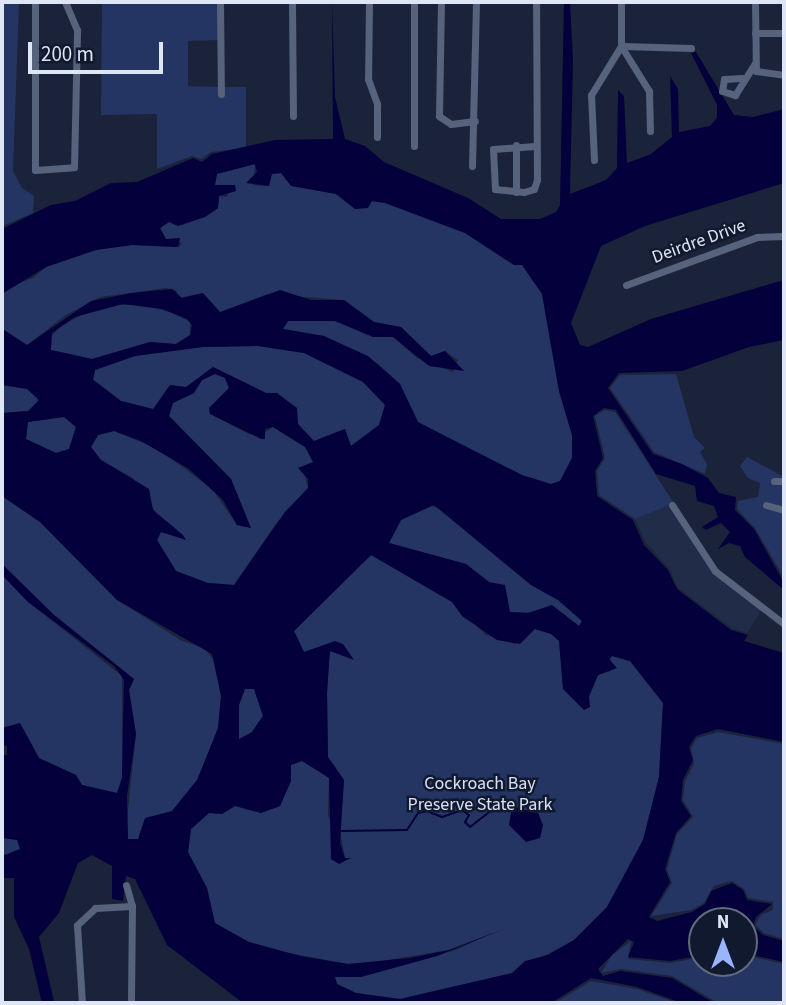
<!DOCTYPE html>
<style>
body{margin:0}
#map{position:relative;width:786px;height:1005px;overflow:hidden;background:#1a233a;font-family:"Source Sans 3",sans-serif}
div>[style]{position:absolute}
[style*='--x']{left:calc(var(--x)*1px);top:calc(var(--y)*1px);width:calc(var(--w)*1px);rotate:calc(var(--a)*1deg)}
.built>*{inset:0;background:#212c48}
.green>*{inset:0;background:#253563}
.round{border-radius:50%}
.water>*{inset:0;background:#03003b}
.stream>*{height:2px;margin:-1px;padding:0 1px;transform-origin:1px;border-radius:1px;background:#03003b}
.minor>*{height:7px;margin:-3.5px;padding:0 3.5px;transform-origin:3.5px;border-radius:3.5px;background:#57627d}
span{translate:-50% -50%;white-space:nowrap;text-align:center;line-height:1.15;-webkit-text-stroke:5px #11192f;paint-order:stroke}
.street-label{font-size:18px;color:#dee5f4}
.park-label{font-size:18px;color:#d9e1f5}
.frame{position:absolute;inset:0;border:4px solid #dee5f4;pointer-events:none}
.north{position:absolute;left:688px;top:907px;width:70px;height:70px;box-sizing:border-box;background:#11192f;border:2px solid #636b7e;border-radius:50%;rotate:0deg;font-size:19px;font-weight:700;line-height:28px;text-align:center;color:#dee5f4}
.north::after{content:'';display:block;margin:auto;width:24px;height:32px;background:#99b5fd;clip-path:polygon(50% 0,100% 100%,50% 72%,0 100%)}
.scale{position:absolute;left:28px;top:42px;width:135px;height:32px;box-sizing:border-box;border:4px solid #dee5f4;border-top:0;padding-left:9px;font-size:21px;line-height:24px;white-space:nowrap;color:#dee5f4;-webkit-text-stroke:5px #11192f;paint-order:stroke}
</style>
<div id="map">
<div class="built">
<div style="clip-path:polygon(669px 505px,713px 573px,761px 611px,747px 633px,732px 628px,678px 588px,669px 568px,646px 543px,635px 519px)"></div>
</div>
<div class="green">
<div style="clip-path:polygon(2px 2px,19px 2px,13px 171px,22px 188px,34px 196px,33px 213px,2px 226px)"></div>
<div style="clip-path:polygon(102px 2px,218px 2px,218px 40px,188px 41px,188px 86px,218px 87px,219px 97px,223px 96px,223px 87px,246px 87px,246px 148px,211px 152px,201px 159px,192px 156px,157px 169px,157px 114px,101px 115px)"></div>
<div style="clip-path:polygon(255px 164px,253px 185px,265px 186px,272px 174px,281px 173px,299px 187px,336px 194px,355px 209px,372px 201px,385px 203px,465px 233px,514px 265px,522px 265px,542px 294px,559px 391px,572px 435px,572px 458px,560px 481px,551px 484px,522px 475px,443px 438px,418px 422px,400px 384px,377px 363px,324px 336px,283px 329px,288px 321px,335px 321px,373px 337px,393px 337px,417px 358px,453px 372px,458px 360px,445px 351px,431px 356px,401px 327px,374px 322px,344px 300px,267px 294px,220px 313px,197px 294px,179px 298px,176px 290px,165px 288px,100px 297px,66px 315px,27px 345px,4px 330px,2px 294px,9px 287px,33px 278px,46px 267px,96px 250px,132px 245px,178px 247px,182px 244px,177px 239px,166px 239px,160px 228px,169px 222px,183px 225px,188px 219px,205px 217px,218px 208px,219px 196px,227px 197px,231px 185px,215px 185px,217px 174px)"></div>
<div style="clip-path:polygon(113px 305px,141px 305px,171px 312px,190px 322px,190px 335px,176px 344px,150px 342px,92px 359px,51px 350px,49px 339px,61px 326px,93px 309px)"></div>
<div style="clip-path:polygon(258px 346px,304px 353px,363px 382px,385px 405px,379px 425px,351px 446px,345px 429px,314px 441px,297px 424px,297px 408px,213px 367px,187px 387px,169px 392px,153px 409px,121px 401px,93px 379px,95px 370px,135px 356px,203px 347px)"></div>
<div style="clip-path:polygon(215px 374px,225px 378px,229px 388px,210px 408px,210px 414px,249px 434px,263px 434px,273px 427px,305px 447px,314px 462px,304px 473px,308px 488px,275px 525px,234px 585px,208px 583px,176px 571px,157px 540px,161px 532px,174px 536px,175px 528px,160px 519px,133px 478px,101px 460px,91px 447px,98px 435px,114px 431px,158px 449px,212px 489px,237px 525px,251px 528px,231px 479px,169px 416px,173px 403px,194px 393px,202px 380px)"></div>
<div style="clip-path:polygon(676px 374px,694px 437px,705px 448px,700px 452px,707px 464px,705px 474px,654px 452px,610px 388px,620px 375px)"></div>
<div style="clip-path:polygon(2px 385px,27px 389px,36px 394px,39px 405px,28px 411px,2px 413px)"></div>
<div style="clip-path:polygon(605px 410px,615px 412px,639px 449px,673px 502px,667px 506px,635px 519px,599px 495px,597px 471px,605px 458px,595px 416px)"></div>
<div style="clip-path:polygon(64px 417px,76px 427px,69px 449px,56px 453px,26px 439px,28px 422px)"></div>
<div style="clip-path:polygon(747px 457px,784px 477px,772px 479px,771px 483px,784px 484px,784px 578px,755px 528px,737px 509px,738px 501px,758px 497px,760px 483px,748px 478px,740px 466px)"></div>
<div style="clip-path:polygon(2px 496px,40px 522px,117px 600px,182px 641px,204px 648px,217px 664px,221px 696px,218px 728px,207px 757px,197px 780px,172px 811px,143px 825px,138px 839px,128px 839px,127px 820px,136px 734px,129px 690px,134px 679px,54px 615px,2px 564px)"></div>
<div style="clip-path:polygon(427px 505px,439px 508px,531px 585px,558px 600px,582px 621px,579px 626px,559px 613px,510px 612px,489px 582px,466px 564px,389px 543px,401px 520px)"></div>
<div style="clip-path:polygon(371px 555px,452px 602px,486px 635px,515px 644px,535px 629px,551px 634px,559px 641px,563px 689px,584px 710px,598px 675px,611px 671px,611px 656px,630px 661px,663px 703px,659px 777px,643px 840px,607px 907px,574px 940px,512px 973px,400px 999px,356px 993px,337px 984px,335px 977px,361px 977px,456px 950px,490px 934px,449px 950px,375px 962px,348px 964px,269px 949px,225px 933px,215px 923px,207px 888px,188px 852px,191px 829px,209px 813px,222px 814px,235px 806px,261px 813px,280px 806px,291px 781px,291px 765px,302px 761px,318px 767px,329px 778px,328px 815px,345px 858px,340px 831px,344px 780px,328px 757px,327px 693px,329px 654px,333px 650px,344px 654px,343px 644px,304px 652px,294px 631px)"></div>
<div style="clip-path:polygon(2px 575px,28px 602px,122px 676px,122px 778px,117px 793px,82px 785px,76px 775px,39px 758px,20px 723px,2px 728px)"></div>
<div style="clip-path:polygon(245px 689px,254px 689px,263px 716px,252px 732px,239px 740px,239px 705px)"></div>
<div style="clip-path:polygon(718px 732px,784px 744px,784px 939px,764px 933px,755px 925px,761px 915px,773px 910px,773px 902px,748px 898px,744px 889px,732px 881px,714px 886px,704px 903px,691px 910px,651px 916px,672px 883px,667px 869px,677px 834px,693px 817px,683px 800px,685px 781px,694px 764px,691px 748px,697px 738px)"></div>
<div class="round" style="left:0;top:836px;width:20px;height:20px"></div>
<div style="clip-path:polygon(631px 941px,628px 959px,670px 963px,702px 957px,702px 963px,744px 963px,744px 955px,784px 964px,784px 1003px,718px 1003px,672px 976px,621px 969px,601px 973px,612px 955px)"></div>
<div style="clip-path:polygon(591px 981px,637px 989px,677px 1003px,555px 1003px)"></div>
</div>
<div class="water">
<div style="clip-path:polygon(evenodd,332px 2px,335px 97px,345px 139px,365px 146px,384px 162px,468px 198px,501px 219px,540px 219px,556px 212px,560px 205px,564px 2px,570px 2px,573px 60px,570px 194px,606px 180px,617px 168px,618px 90px,624px 96px,627px 163px,651px 154px,672px 137px,670px 76px,678px 89px,679px 132px,710px 126px,717px 118px,717px 105px,691px 53px,696px 52px,734px 115px,753px 117px,784px 109px,784px 183px,645px 226px,601px 246px,571px 323px,580px 345px,588px 347px,651px 319px,784px 280px,784px 340px,749px 347px,682px 371px,619px 373px,608px 388px,653px 454px,682px 464px,708px 478px,719px 493px,736px 497px,735px 510px,754px 529px,783px 581px,784px 590px,745px 557px,740px 546px,729px 543px,718px 549px,730px 532px,721px 523px,706px 530px,702px 527px,718px 517px,714px 506px,697px 501px,695px 486px,656px 474px,616px 410px,604px 408px,593px 416px,603px 458px,595px 471px,597px 496px,633px 520px,644px 545px,668px 570px,677px 589px,731px 630px,748px 635px,744px 641px,784px 653px,784px 742px,718px 729px,696px 736px,689px 747px,693px 760px,683px 780px,681px 801px,691px 816px,676px 833px,665px 869px,670px 882px,649px 917px,657px 921px,692px 912px,705px 904px,711px 891px,732px 883px,743px 890px,747px 900px,772px 904px,756px 917px,753px 926px,763px 935px,784px 941px,784px 962px,744px 953px,744px 921px,702px 921px,702px 955px,670px 961px,628px 957px,634px 942px,628px 939px,598px 969px,603px 976px,620px 971px,672px 978px,714px 1003px,682px 1003px,637px 987px,591px 978px,551px 1003px,243px 1003px,167px 945px,135px 879px,126px 876px,123px 901px,112px 899px,112px 866px,92px 855px,78px 863px,59px 913px,39px 937px,54px 1001px,42px 1003px,29px 949px,14px 917px,14px 878px,2px 878px,2px 856px,20px 849px,17px 840px,2px 838px,2px 755px,7px 755px,7px 746px,2px 745px,2px 728px,20px 723px,39px 758px,76px 775px,82px 785px,117px 793px,122px 778px,124px 680px,114px 666px,28px 602px,2px 575px,2px 564px,54px 615px,134px 679px,129px 690px,136px 734px,127px 796px,128px 839px,138px 839px,145px 818px,172px 811px,197px 780px,218px 728px,221px 696px,212px 654px,117px 600px,40px 522px,2px 496px,2px 413px,28px 411px,39px 400px,27px 389px,2px 385px,2px 315px,4px 330px,27px 345px,91px 301px,132px 293px,172px 289px,182px 298px,203px 293px,220px 312px,280px 290px,311px 300px,344px 300px,374px 322px,401px 327px,431px 356px,445px 351px,464px 371px,429px 366px,393px 337px,373px 337px,335px 321px,288px 321px,283px 329px,324px 336px,368px 356px,400px 384px,418px 422px,522px 475px,551px 484px,560px 481px,572px 458px,572px 435px,559px 391px,542px 294px,522px 265px,514px 265px,465px 233px,385px 203px,372px 201px,368px 208px,355px 209px,336px 194px,291px 186px,281px 173px,272px 174px,269px 186px,246px 183px,257px 172px,255px 164px,217px 174px,215px 185px,235px 185px,236px 191px,219px 196px,218px 208px,205px 217px,178px 226px,169px 222px,160px 228px,166px 239px,180px 238px,178px 247px,132px 245px,96px 250px,46px 267px,2px 294px,2px 229px,51px 205px,75px 201px,111px 183px,137px 182px,193px 158px,202px 162px,212px 154px,275px 140px,333px 139px,332px 2px,123px 304px,162px 309px,187px 319px,192px 325px,190px 335px,176px 344px,150px 342px,92px 359px,51px 350px,52px 333px,75px 317px,123px 304px,332px 2px,258px 346px,304px 353px,363px 382px,385px 405px,379px 425px,351px 446px,345px 429px,314px 441px,298px 424px,297px 408px,277px 393px,266px 393px,213px 367px,186px 387px,170px 385px,153px 409px,121px 401px,93px 380px,95px 370px,135px 356px,203px 347px,258px 346px,332px 2px,215px 374px,225px 378px,229px 388px,209px 408px,210px 414px,261px 439px,265px 439px,265px 429px,273px 427px,305px 447px,313px 462px,298px 468px,308px 479px,308px 488px,285px 512px,234px 585px,208px 583px,176px 571px,157px 540px,161px 532px,186px 540px,183px 535px,153px 510px,149px 489px,101px 460px,91px 447px,98px 435px,114px 431px,141px 441px,189px 469px,223px 500px,237px 525px,251px 528px,231px 479px,169px 416px,173px 403px,194px 393px,202px 380px,215px 374px,332px 2px,64px 417px,76px 427px,69px 449px,56px 453px,26px 439px,28px 422px,64px 417px,332px 2px,434px 505px,531px 585px,558px 600px,582px 621px,579px 626px,552px 605px,528px 613px,510px 612px,505px 585px,489px 582px,466px 564px,389px 543px,401px 520px,434px 505px,332px 2px,371px 555px,452px 602px,462px 616px,497px 640px,520px 644px,535px 629px,551px 634px,559px 641px,563px 689px,584px 710px,590px 707px,589px 696px,598px 675px,617px 668px,609px 659px,612px 656px,630px 661px,663px 703px,659px 777px,643px 840px,607px 907px,574px 940px,548px 955px,525px 961px,512px 973px,400px 999px,356px 993px,337px 984px,335px 977px,361px 977px,437px 956px,509px 927px,449px 950px,410px 958px,348px 964px,300px 956px,249px 942px,215px 923px,207px 888px,188px 852px,191px 829px,209px 813px,222px 814px,235px 806px,261px 813px,280px 806px,291px 781px,291px 765px,302px 761px,329px 778px,331px 859px,339px 864px,351px 858px,345px 858px,340px 843px,344px 780px,328px 757px,327px 693px,330px 651px,354px 660px,343px 644px,335px 641px,304px 652px,294px 631px,371px 555px,332px 2px,245px 689px,254px 689px,263px 716px,252px 732px,239px 739px,239px 705px,245px 689px)"></div>
<div style="clip-path:polygon(512px 807px,538px 813px,543px 825px,540px 838px,526px 842px,509px 825px)"></div>
</div>
<div class="stream">
<div style="--x:340;--y:831;--w:67;--a:-0.9"></div>
<div style="--x:407;--y:830;--w:20;--a:-57"></div>
<div style="--x:418;--y:813;--w:9;--a:-13"></div>
<div style="--x:427;--y:811;--w:16;--a:22"></div>
<div style="--x:442;--y:817;--w:21;--a:-19"></div>
<div style="--x:462;--y:810;--w:9;--a:36"></div>
<div style="--x:469;--y:815;--w:8;--a:120"></div>
<div style="--x:465;--y:822;--w:7;--a:45"></div>
<div style="--x:470;--y:827;--w:24;--a:-38"></div>
<div style="--x:489;--y:812;--w:24;--a:-12"></div>
</div>
<div class="minor">
<div style="--x:35;--y:2;--w:168;--a:90"></div>
<div style="--x:35;--y:170;--w:39;--a:-4"></div>
<div style="--x:74;--y:167;--w:137;--a:-88.7"></div>
<div style="--x:77;--y:30;--w:30;--a:-113"></div>
<div style="--x:220;--y:2;--w:92;--a:89.4"></div>
<div style="--x:292;--y:2;--w:114;--a:89.5"></div>
<div style="--x:369;--y:2;--w:77;--a:90.7"></div>
<div style="--x:368;--y:79;--w:27;--a:70"></div>
<div style="--x:377;--y:104;--w:33;--a:90"></div>
<div style="--x:441;--y:2;--w:114;--a:91"></div>
<div style="--x:439;--y:116;--w:14;--a:34"></div>
<div style="--x:451;--y:124;--w:24;--a:-7"></div>
<div style="--x:621;--y:2;--w:44;--a:90"></div>
<div style="--x:755;--y:2;--w:69;--a:89.2"></div>
<div style="--x:756;--y:71;--w:28;--a:8"></div>
<div style="--x:755;--y:33;--w:29;--a:0"></div>
<div style="--x:621;--y:46;--w:53;--a:58.1"></div>
<div style="--x:649;--y:91;--w:40;--a:88.6"></div>
<div style="--x:622;--y:46;--w:69;--a:1.7"></div>
<div style="--x:742;--y:78;--w:18;--a:177"></div>
<div style="--x:724;--y:79;--w:12;--a:99"></div>
<div style="--x:722;--y:91;--w:14;--a:17"></div>
<div style="--x:735;--y:95;--w:38;--a:-58"></div>
<div style="--x:516;--y:145;--w:47;--a:90"></div>
<div style="--x:414;--y:146;--w:144;--a:-90"></div>
<div style="--x:535;--y:146;--w:42;--a:175.9"></div>
<div style="--x:493;--y:149;--w:40;--a:87.1"></div>
<div style="--x:495;--y:189;--w:29;--a:6"></div>
<div style="--x:524;--y:192;--w:10;--a:-17"></div>
<div style="--x:534;--y:189;--w:9;--a:-72"></div>
<div style="--x:537;--y:180;--w:178;--a:-90.3"></div>
<div style="--x:594;--y:160;--w:65;--a:-92.6"></div>
<div style="--x:591;--y:95;--w:57;--a:-58.5"></div>
<div style="--x:472;--y:166;--w:164;--a:-88.6"></div>
<div style="--x:626;--y:285;--w:140;--a:-20.1"></div>
<div style="--x:757;--y:237;--w:27;--a:-2"></div>
<div style="--x:774;--y:481;--w:10;--a:0"></div>
<div style="--x:672;--y:505;--w:79;--a:56.9"></div>
<div style="--x:715;--y:571;--w:87;--a:37.5"></div>
<div style="--x:766;--y:505;--w:19;--a:16"></div>
<div style="--x:126;--y:885;--w:22;--a:74"></div>
<div style="--x:132;--y:906;--w:97;--a:90.6"></div>
<div style="--x:82;--y:1003;--w:78;--a:-93.7"></div>
<div style="--x:77;--y:925;--w:25;--a:-43"></div>
<div style="--x:95;--y:908;--w:37;--a:-3"></div>
</div>
<div class="street-label">
<span style="left:699px;top:242px;rotate:-20deg">Deirdre Drive</span>
</div>
<div class="park-label">
<span style="left:480px;top:795px">Cockroach Bay<br>Preserve State Park</span>
</div>
<div class="frame"></div>
<div class="north">N</div>
<div class="scale">200 m</div>
</div>
